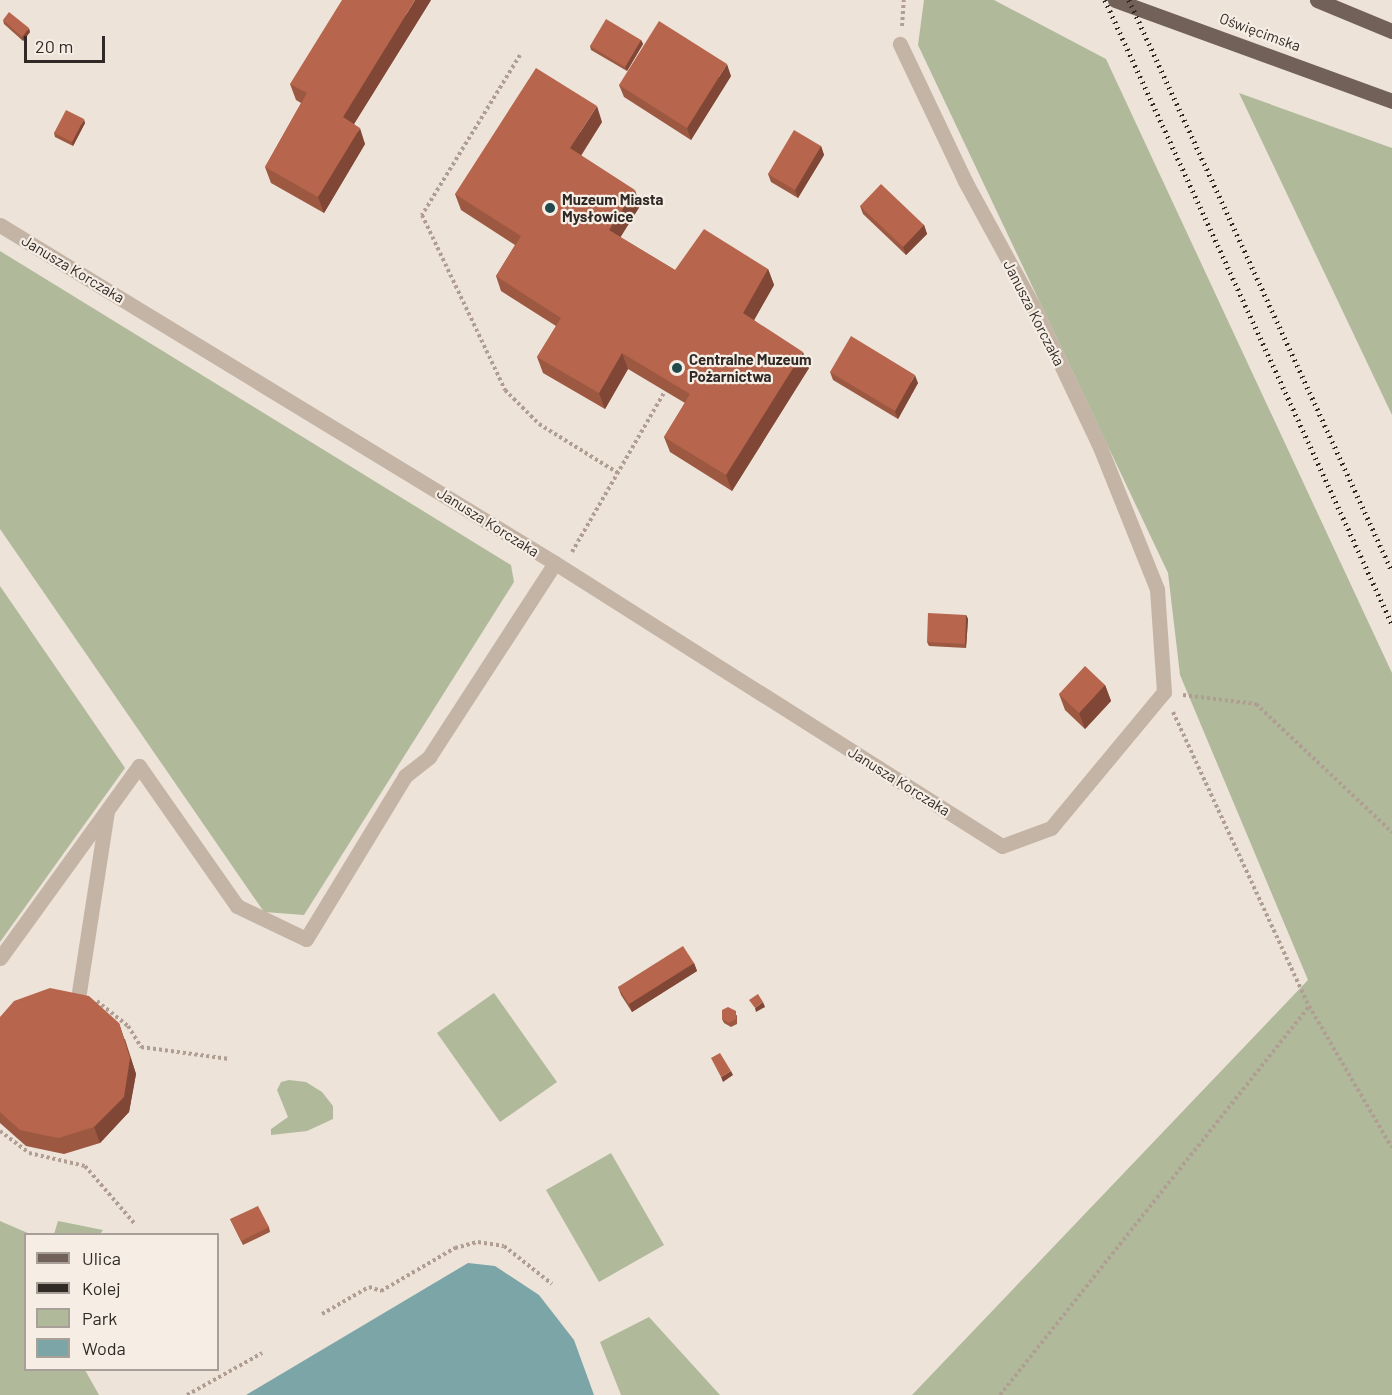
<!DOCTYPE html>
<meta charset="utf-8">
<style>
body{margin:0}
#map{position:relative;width:1392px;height:1395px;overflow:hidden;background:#ede3d9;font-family:Barlow,sans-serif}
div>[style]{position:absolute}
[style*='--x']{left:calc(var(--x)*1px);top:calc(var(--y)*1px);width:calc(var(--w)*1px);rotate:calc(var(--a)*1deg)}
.green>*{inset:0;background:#b0ba9b}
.water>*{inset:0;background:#7ba5a7}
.path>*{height:4px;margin-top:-2px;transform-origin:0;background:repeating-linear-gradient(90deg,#af9e91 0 3px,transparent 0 6px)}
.minor>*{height:15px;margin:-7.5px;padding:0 7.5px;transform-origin:7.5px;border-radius:7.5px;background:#c4b4a6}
.major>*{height:15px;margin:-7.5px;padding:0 7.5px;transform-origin:7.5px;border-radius:7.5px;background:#716159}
.rail>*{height:4.5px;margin-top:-2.25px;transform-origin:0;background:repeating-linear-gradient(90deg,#312926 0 1.5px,transparent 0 6px)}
.wall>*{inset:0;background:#9d5842}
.shaded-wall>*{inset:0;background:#804736}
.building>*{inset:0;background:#b7664d}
.dots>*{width:16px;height:16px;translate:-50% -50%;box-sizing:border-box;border:3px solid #f6eee4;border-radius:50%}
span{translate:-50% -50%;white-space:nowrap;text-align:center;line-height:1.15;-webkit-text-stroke:4.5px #f6eee4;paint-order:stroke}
.street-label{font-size:15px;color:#312926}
.poi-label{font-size:15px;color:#312926;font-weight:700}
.left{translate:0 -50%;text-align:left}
.legend{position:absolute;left:24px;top:1233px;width:195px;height:138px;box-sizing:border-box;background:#f6eee4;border:2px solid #a79f98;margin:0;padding:8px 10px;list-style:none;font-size:18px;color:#312926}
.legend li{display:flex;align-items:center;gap:12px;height:30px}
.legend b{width:30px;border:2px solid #a79f98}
.scale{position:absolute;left:24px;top:36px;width:81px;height:27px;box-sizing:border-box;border:3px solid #312926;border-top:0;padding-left:8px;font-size:18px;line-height:21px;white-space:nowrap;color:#312926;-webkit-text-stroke:4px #f6eee4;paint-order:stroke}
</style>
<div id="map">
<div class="green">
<div style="clip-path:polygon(924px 0,994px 0,1106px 59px,1392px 673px,1392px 1395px,912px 1395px,1308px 980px,1180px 675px,1168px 573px,918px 45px)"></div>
<div style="clip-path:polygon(1239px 93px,1392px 148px,1392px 415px)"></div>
<div style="clip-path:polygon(0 251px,511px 565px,514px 582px,304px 915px,264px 912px,0 529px)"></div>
<div style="clip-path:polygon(0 586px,125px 768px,0 942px)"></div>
<div style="clip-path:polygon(494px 993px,557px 1082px,500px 1122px,437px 1033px)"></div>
<div style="clip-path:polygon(289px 1080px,306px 1082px,322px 1092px,333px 1106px,333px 1119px,307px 1131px,271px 1135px,271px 1129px,288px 1117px,277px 1090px,281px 1082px)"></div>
<div style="clip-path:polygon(611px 1153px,664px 1245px,599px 1282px,546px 1190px)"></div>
<div style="clip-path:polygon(0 1221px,30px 1234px,26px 1234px,26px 1370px,85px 1370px,99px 1395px,0 1395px)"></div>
<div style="clip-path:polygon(58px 1221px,103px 1230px,100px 1234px,54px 1234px)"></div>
<div style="clip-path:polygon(649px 1317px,720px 1395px,621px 1395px,600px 1342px)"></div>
</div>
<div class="water">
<div style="clip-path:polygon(468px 1263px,495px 1266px,539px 1295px,574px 1340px,594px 1395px,246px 1395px)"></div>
</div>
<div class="path">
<div style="--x:902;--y:26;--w:26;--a:-86"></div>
<div style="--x:520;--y:55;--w:188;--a:121.5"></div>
<div style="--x:422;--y:215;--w:194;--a:64.6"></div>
<div style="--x:505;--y:390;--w:48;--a:45"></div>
<div style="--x:539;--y:424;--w:93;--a:31.8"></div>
<div style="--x:572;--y:552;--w:186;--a:-60"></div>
<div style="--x:1183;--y:695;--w:74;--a:7"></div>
<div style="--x:1256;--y:704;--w:187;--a:43.3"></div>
<div style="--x:1173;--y:712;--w:324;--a:65.2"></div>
<div style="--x:1309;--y:1006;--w:164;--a:59.7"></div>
<div style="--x:97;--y:1001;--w:40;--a:39"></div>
<div style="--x:128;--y:1026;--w:25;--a:58"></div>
<div style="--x:141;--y:1047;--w:89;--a:7.8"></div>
<div style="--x:0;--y:1131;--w:36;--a:37"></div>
<div style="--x:29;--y:1153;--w:57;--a:13.1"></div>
<div style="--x:85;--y:1166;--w:75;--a:49.3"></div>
<div style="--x:322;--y:1314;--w:54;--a:-29.9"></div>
<div style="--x:369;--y:1287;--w:13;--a:18"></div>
<div style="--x:381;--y:1291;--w:86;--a:-30.2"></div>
<div style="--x:455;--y:1248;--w:24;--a:-15"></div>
<div style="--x:478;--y:1242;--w:26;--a:9"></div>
<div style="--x:504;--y:1246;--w:61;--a:38.4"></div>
<div style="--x:187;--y:1395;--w:86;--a:-29.2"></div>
<div style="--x:1000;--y:1395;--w:497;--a:-51.5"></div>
</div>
<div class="minor">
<div style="--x:0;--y:225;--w:650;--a:31.34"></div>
<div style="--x:555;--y:563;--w:529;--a:32.34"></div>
<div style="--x:1002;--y:846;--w:52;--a:-20.2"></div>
<div style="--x:1051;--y:828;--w:177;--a:-50.3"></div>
<div style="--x:1164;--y:692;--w:103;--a:-93.9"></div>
<div style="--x:1157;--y:589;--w:153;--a:-111.9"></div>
<div style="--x:1100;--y:447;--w:158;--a:-115.4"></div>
<div style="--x:1032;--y:304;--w:140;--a:-118.6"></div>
<div style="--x:965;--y:181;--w:152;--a:-115.4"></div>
<div style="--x:0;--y:958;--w:237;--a:-54.1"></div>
<div style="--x:139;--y:766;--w:171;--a:55"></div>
<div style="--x:237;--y:906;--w:76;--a:25.6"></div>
<div style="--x:306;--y:939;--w:191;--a:-58.7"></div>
<div style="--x:405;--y:776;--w:31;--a:-38"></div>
<div style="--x:429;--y:757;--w:231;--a:-57"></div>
<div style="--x:79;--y:992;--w:182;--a:-81.2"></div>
</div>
<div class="major">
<div style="--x:1115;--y:0;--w:295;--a:20"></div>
<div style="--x:1317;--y:0;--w:81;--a:22.5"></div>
</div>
<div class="rail">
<div style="--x:1105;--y:0;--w:687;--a:65.3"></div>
<div style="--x:1129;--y:0;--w:629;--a:65.27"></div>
</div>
<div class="wall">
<div style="clip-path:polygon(431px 0,354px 124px,365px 144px,324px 213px,271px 183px,265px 167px,301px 103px,296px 100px,290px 84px)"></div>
<div style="clip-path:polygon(3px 20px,30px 32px,23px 41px,4px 24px)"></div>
<div style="clip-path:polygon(641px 40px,643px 44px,627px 71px,591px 50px,590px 46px)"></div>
<div style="clip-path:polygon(731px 76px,691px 140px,624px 97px,619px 85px)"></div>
<div style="clip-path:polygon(602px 122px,581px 156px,640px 206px,620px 237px,675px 270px,768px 269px,774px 285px,754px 320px,809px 368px,732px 491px,670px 452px,664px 437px,685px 403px,628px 369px,605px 409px,543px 373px,537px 357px,556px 326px,501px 291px,496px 276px,515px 245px,461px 210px,455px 194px)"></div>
<div style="clip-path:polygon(85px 123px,73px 146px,55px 137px,54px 133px)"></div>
<div style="clip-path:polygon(821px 146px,824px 155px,798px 198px,771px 182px,768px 174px)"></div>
<div style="clip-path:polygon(860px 206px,924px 225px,927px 234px,906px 255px,863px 214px)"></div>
<div style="clip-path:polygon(830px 372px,918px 383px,898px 419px,833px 380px)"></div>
<div style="clip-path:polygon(966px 615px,968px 619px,966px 648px,929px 646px,927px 642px)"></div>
<div style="clip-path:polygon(1105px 685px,1111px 701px,1085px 729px,1065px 710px,1059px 694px)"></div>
<div style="clip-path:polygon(694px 963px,697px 971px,632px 1012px,621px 995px,618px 987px)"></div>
<div style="clip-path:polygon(737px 1015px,737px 1024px,731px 1027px,724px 1023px,722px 1019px)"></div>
<div style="clip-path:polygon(0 1017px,125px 1039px,136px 1074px,129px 1112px,100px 1143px,64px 1154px,26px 1146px,0 1123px)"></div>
<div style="clip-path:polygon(230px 1219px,269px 1227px,270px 1232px,243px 1245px)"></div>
</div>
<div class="shaded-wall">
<div style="clip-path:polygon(415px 0,431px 0,349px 132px,343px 117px)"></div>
<div style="clip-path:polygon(29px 28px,30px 32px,23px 41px,22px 37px)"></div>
<div style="clip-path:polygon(641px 40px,643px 44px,627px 71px,625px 67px)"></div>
<div style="clip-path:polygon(727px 64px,731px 76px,691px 140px,687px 128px)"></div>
<div style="clip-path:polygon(597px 106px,602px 122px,575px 164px,570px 148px)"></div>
<div style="clip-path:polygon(84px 119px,85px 123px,73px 146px,72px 142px)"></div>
<div style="clip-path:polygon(360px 128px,365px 144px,324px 213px,318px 197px)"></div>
<div style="clip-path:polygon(821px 146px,824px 155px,798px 198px,795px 190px)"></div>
<div style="clip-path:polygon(635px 190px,640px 206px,615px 246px,609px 230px)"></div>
<div style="clip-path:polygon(924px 225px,927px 234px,906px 255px,903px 247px)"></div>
<div style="clip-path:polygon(768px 269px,774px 285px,749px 329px,743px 313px)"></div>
<div style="clip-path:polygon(803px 352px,809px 368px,732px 491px,726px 475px)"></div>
<div style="clip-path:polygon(622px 353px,628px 369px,605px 409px,599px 393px)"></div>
<div style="clip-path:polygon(915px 375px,918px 383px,898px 419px,895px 411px)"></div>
<div style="clip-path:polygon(966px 615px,968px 619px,966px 648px,965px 644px)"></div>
<div style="clip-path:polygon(1105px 685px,1111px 701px,1085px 729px,1079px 713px)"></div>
<div style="clip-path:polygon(694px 963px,697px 971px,632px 1012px,629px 1004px)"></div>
<div style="clip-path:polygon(763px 1002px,765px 1007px,756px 1012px,755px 1008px)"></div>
<div style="clip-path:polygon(119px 1023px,136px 1074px,129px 1112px,100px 1143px,94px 1127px)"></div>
<div style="clip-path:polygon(731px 1071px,733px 1075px,723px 1082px,721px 1077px)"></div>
</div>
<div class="building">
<div style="clip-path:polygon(342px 0,415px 0,343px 117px,360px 128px,318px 197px,265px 167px,307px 93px,290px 84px)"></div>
<div style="clip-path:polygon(9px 12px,29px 28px,22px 37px,3px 20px)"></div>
<div style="clip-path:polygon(606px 19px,641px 40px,625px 67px,590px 46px)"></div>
<div style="clip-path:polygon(659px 21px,727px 64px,687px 128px,619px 85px)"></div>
<div style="clip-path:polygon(536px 68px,597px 106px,570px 148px,635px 190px,609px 230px,675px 270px,704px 229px,768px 269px,743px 313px,803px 352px,726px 475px,664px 437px,690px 394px,622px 353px,599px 393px,537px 357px,561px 318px,496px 276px,521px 236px,455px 194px)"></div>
<div style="clip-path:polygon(66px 110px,84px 119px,72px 142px,54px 133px)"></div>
<div style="clip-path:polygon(794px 130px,821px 146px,795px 190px,768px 174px)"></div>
<div style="clip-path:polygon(881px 184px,924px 225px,903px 247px,860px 206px)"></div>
<div style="clip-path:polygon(851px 336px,915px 375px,895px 411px,830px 372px)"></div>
<div style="clip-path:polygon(928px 613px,966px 615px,965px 644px,927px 642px)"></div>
<div style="clip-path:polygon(1085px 666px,1105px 685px,1079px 713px,1059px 694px)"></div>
<div style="clip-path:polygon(683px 946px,694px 963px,629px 1004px,618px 987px)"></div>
<div style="clip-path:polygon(50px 988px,89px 996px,119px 1023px,130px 1058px,124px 1097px,94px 1127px,58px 1138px,20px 1130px,0 1112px,0 1017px,14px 1001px)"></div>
<div style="clip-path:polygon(758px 994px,763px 1002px,755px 1008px,749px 1000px)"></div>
<div style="clip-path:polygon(728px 1007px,736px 1011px,736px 1019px,729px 1023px,722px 1019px,722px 1010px)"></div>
<div style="clip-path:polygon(720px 1053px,731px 1071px,721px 1077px,711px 1058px)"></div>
<div style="clip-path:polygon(258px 1206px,269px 1227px,241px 1241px,230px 1219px)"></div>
</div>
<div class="dots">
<div style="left:550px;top:208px;background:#214a4d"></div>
<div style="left:677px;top:368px;background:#214a4d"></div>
</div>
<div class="street-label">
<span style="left:1260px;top:32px;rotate:20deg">Oświęcimska</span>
<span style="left:73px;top:269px;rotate:31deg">Janusza Korczaka</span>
<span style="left:1034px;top:313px;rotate:63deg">Janusza Korczaka</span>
<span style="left:488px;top:522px;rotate:32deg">Janusza Korczaka</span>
<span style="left:899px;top:781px;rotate:32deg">Janusza Korczaka</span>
</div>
<div class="poi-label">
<span class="left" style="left:562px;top:208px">Muzeum Miasta<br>Mysłowice</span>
<span class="left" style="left:689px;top:368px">Centralne Muzeum<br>Pożarnictwa</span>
</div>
<ul class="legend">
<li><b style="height:8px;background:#716159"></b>Ulica</li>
<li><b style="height:8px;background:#312926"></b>Kolej</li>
<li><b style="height:16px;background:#b0ba9b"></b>Park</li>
<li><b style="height:16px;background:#7ba5a7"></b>Woda</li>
</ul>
<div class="scale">20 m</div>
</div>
